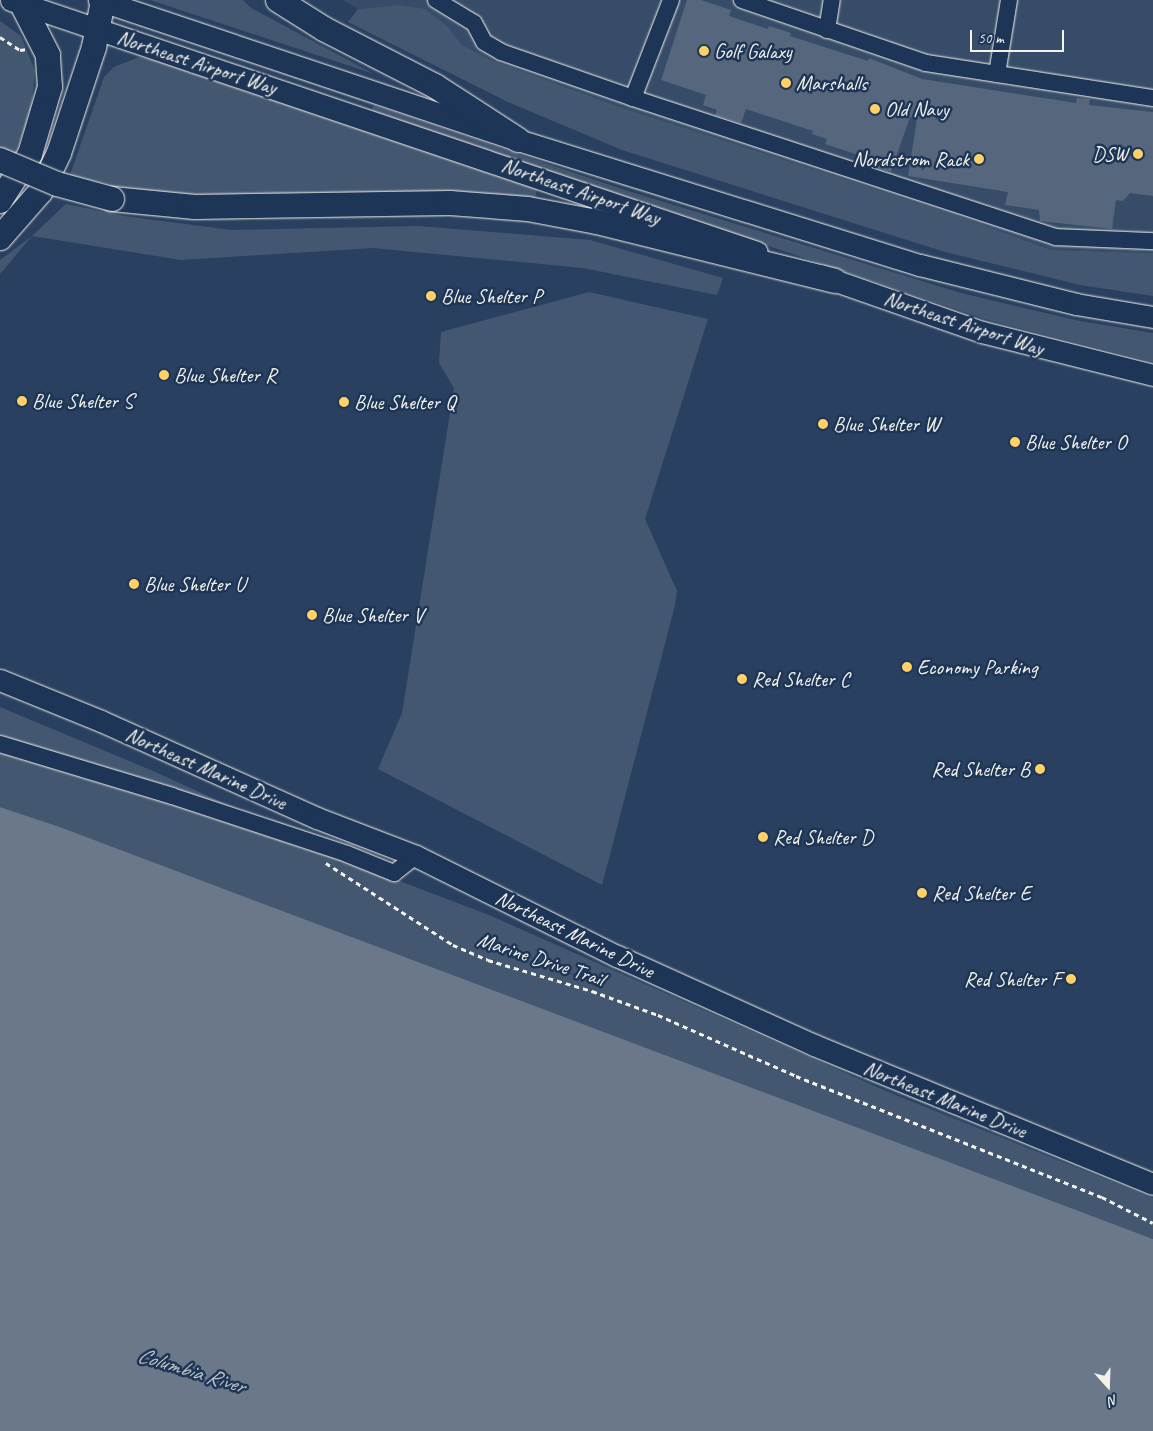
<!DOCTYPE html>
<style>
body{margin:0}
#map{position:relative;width:1153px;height:1431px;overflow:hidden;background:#2a4060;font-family:Caveat,sans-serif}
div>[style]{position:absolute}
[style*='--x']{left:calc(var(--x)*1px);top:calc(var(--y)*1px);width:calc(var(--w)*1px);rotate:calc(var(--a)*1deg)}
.built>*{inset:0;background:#374c69}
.green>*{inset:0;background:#445771}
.water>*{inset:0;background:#6a788a}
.building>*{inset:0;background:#56677d}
.path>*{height:2.5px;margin-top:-1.25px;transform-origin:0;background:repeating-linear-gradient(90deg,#f4f1e8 0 5px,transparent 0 9px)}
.roads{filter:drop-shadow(0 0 1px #f4f1e8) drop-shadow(0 0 1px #f4f1e8)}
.minor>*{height:16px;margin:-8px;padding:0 8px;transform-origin:8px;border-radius:8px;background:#1d3557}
.major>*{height:21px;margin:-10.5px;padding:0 10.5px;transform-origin:10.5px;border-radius:10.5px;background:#1d3557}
.highway>*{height:24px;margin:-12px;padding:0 12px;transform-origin:12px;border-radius:12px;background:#1d3557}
.bridges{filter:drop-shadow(0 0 1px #f4f1e8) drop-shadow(0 0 1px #f4f1e8)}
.highway-bridge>*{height:24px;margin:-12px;padding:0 12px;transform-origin:12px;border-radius:12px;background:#1d3557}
.dots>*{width:14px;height:14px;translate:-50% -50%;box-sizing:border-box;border:2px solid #1d3557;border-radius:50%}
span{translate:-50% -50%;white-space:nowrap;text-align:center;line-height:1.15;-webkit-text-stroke:5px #1d3557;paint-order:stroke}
.poi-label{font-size:21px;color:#f4f1e8}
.left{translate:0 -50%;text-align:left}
.right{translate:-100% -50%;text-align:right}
.street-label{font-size:21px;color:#f4f1e8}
.water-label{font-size:22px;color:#bdc1c2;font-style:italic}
.north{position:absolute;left:1083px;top:1361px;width:50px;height:50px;-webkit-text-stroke:4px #1d3557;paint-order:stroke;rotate:160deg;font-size:14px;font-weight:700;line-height:20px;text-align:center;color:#f4f1e8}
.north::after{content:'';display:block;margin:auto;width:18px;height:22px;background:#f4f1e8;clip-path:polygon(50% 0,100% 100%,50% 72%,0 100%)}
.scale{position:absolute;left:970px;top:30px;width:94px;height:22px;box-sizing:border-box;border:2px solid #f4f1e8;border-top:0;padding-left:6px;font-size:15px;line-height:18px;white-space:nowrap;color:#f4f1e8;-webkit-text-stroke:4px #1d3557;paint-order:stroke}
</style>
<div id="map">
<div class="built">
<div style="clip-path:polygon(343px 0,1153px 0,1153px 253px,1051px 250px,623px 108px,489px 59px,462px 45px,448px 27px,399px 5px,358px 9px)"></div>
</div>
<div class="green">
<div style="clip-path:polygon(150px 0,243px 0,251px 8px,374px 74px)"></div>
<div style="clip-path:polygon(399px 5px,425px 9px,448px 27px,462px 45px,489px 59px,623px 108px,961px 217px,1051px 250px,1153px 253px,1153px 296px,1080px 285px,945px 252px,622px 150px,508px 102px,348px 22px,358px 9px)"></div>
<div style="clip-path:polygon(0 21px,21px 36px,35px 71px,31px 111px,16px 151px,0 182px)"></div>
<div style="clip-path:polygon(139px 57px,153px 59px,537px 189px,534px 203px,148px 193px,70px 175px,104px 77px,114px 67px)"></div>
<div style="clip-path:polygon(374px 105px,625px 190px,961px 293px,1080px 321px,1153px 333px,1153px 362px,988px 320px,371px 112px)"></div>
<div style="clip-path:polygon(66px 204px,124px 216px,231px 230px,418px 226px,590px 240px,723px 278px,717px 295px,583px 268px,373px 248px,181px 260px,32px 236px,0 274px,0 260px,32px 236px)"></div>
<div style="clip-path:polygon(589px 292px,708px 319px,645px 519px,677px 591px,675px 605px,602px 885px,378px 769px,402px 713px,454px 388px,439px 363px,441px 332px)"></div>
<div style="clip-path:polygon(0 707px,153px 771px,376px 872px,489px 915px,893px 1094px,1153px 1198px,1153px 1239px,60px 827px,0 807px)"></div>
</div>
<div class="water">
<div style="clip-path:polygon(0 807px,60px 827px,1153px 1239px,1153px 1431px,0 1431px)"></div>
</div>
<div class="building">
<div style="clip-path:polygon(687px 0,701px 0,731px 10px,729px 16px,768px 29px,769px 26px,791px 33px,790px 36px,868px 61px,869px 58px,922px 79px,1076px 103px,1077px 98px,1090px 99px,1089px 105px,1153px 112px,1153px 196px,1130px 193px,1123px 201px,1116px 200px,1112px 229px,1040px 221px,1039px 210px,1005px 205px,1008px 192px,908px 176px,917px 119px,910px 117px,891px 172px,878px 168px,880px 162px,825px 144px,827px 139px,812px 134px,813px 131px,746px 109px,741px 123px,715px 115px,717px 110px,703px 105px,706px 95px,661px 80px)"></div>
</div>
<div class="path">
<div style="--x:0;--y:37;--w:24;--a:33"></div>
<div style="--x:20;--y:50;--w:7;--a:-8"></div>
<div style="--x:326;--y:863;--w:151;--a:32.8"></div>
<div style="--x:453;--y:945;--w:38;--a:23"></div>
<div style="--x:488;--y:960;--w:109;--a:16.6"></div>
<div style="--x:592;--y:991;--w:70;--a:20"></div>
<div style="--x:658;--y:1015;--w:151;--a:23.8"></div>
<div style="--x:796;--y:1076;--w:329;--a:21.6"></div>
<div style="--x:1102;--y:1197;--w:57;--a:27"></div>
</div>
<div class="roads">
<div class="minor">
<div style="--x:436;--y:0;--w:44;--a:31.2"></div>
<div style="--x:474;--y:23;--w:21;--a:62"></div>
<div style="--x:484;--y:42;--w:20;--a:30"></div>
<div style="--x:501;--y:52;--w:140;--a:19.2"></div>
<div style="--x:633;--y:98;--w:445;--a:18.2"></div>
<div style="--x:1056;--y:237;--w:97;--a:2.4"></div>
<div style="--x:742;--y:0;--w:194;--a:18.9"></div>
<div style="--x:926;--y:63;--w:230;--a:8.8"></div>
<div style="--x:827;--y:30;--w:30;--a:-81"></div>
<div style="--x:997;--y:74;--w:75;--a:-80.8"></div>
<div style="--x:633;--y:98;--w:105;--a:-68.8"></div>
<div style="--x:0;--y:744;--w:180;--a:16.8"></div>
<div style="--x:172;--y:796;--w:184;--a:18.3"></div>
<div style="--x:347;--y:854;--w:51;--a:22"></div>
<div style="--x:394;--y:873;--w:28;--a:-38"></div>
</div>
<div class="major">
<div style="--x:11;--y:0;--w:787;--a:18.67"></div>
<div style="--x:99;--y:0;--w:442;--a:18.5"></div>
<div style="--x:518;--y:140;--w:421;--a:17.3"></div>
<div style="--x:920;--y:265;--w:161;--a:14"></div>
<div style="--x:1076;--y:304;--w:78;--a:9.6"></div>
<div style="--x:819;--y:275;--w:173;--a:19.3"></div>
<div style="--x:982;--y:332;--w:176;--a:14.1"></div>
<div style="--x:0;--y:680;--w:109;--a:22.1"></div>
<div style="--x:101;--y:721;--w:237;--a:24.2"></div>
<div style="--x:317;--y:818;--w:106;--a:21"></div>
<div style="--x:416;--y:856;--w:225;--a:26.5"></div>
<div style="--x:617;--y:956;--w:216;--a:24.3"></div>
<div style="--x:814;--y:1045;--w:366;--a:22.3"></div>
</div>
<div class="highway">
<div style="--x:278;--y:0;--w:54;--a:32.2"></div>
<div style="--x:324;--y:29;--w:125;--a:27.2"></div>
<div style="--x:435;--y:86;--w:99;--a:33"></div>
<div style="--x:112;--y:199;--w:83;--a:5.5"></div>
<div style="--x:195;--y:207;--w:255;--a:-0.9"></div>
<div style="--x:450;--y:203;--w:78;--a:4.4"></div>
<div style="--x:528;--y:209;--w:70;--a:10.7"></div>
<div style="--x:597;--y:222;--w:245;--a:13.9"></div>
<div style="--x:0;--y:201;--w:56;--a:-57.4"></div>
<div style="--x:30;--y:154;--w:70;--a:-73.4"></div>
<div style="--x:50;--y:87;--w:32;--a:-94"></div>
<div style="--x:48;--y:55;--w:57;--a:-117"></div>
<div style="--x:0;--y:238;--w:62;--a:-48.9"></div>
<div style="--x:41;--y:191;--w:42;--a:-64.7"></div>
<div style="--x:59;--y:153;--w:112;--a:-71.7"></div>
<div style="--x:94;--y:47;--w:47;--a:-78.9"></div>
</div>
</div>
<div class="bridges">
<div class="highway-bridge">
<div style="--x:0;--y:160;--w:62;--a:22.8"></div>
<div style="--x:57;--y:184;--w:57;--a:15.3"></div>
</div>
</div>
<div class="dots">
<div style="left:704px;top:51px;background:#ffd166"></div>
<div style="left:786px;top:83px;background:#ffd166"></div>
<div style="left:875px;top:109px;background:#ffd166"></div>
<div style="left:1138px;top:154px;background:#ffd166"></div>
<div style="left:979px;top:159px;background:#ffd166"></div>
<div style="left:431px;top:296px;background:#ffd166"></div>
<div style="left:164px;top:375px;background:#ffd166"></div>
<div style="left:22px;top:401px;background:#ffd166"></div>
<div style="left:344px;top:402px;background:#ffd166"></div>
<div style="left:823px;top:424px;background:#ffd166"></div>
<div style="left:1015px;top:442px;background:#ffd166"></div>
<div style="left:134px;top:584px;background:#ffd166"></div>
<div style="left:312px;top:615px;background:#ffd166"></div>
<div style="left:907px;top:667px;background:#ffd166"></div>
<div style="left:742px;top:679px;background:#ffd166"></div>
<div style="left:1040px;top:769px;background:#ffd166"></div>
<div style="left:763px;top:837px;background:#ffd166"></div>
<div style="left:922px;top:893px;background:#ffd166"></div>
<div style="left:1071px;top:979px;background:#ffd166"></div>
</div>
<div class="poi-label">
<span class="left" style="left:714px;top:51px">Golf Galaxy</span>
<span class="left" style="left:796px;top:83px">Marshalls</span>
<span class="left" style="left:885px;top:109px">Old Navy</span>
<span class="right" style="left:1128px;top:154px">DSW</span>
<span class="right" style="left:969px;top:159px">Nordstrom Rack</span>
<span class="left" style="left:441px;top:296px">Blue Shelter P</span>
<span class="left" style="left:174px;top:375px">Blue Shelter R</span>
<span class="left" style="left:32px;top:401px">Blue Shelter S</span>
<span class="left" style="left:354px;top:402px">Blue Shelter Q</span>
<span class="left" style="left:833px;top:424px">Blue Shelter W</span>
<span class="left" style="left:1025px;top:442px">Blue Shelter O</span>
<span class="left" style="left:144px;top:584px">Blue Shelter U</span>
<span class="left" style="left:322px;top:615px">Blue Shelter V</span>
<span class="left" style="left:917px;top:667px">Economy Parking</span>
<span class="left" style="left:752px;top:679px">Red Shelter C</span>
<span class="right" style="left:1030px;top:769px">Red Shelter B</span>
<span class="left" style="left:773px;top:837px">Red Shelter D</span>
<span class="left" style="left:932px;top:893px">Red Shelter E</span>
<span class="right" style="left:1061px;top:979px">Red Shelter F</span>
</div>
<div class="street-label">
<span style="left:197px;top:62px;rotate:18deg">Northeast Airport Way</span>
<span style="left:581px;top:191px;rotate:19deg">Northeast Airport Way</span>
<span style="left:964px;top:323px;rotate:18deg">Northeast Airport Way</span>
<span style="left:206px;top:768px;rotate:24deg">Northeast Marine Drive</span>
<span style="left:575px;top:934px;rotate:26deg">Northeast Marine Drive</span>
<span style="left:541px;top:959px;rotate:18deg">Marine Drive Trail</span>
<span style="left:945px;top:1099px;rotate:22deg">Northeast Marine Drive</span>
</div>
<div class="water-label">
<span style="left:191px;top:1371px;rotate:17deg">Columbia River</span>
</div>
<div class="north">N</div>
<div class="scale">50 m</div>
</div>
